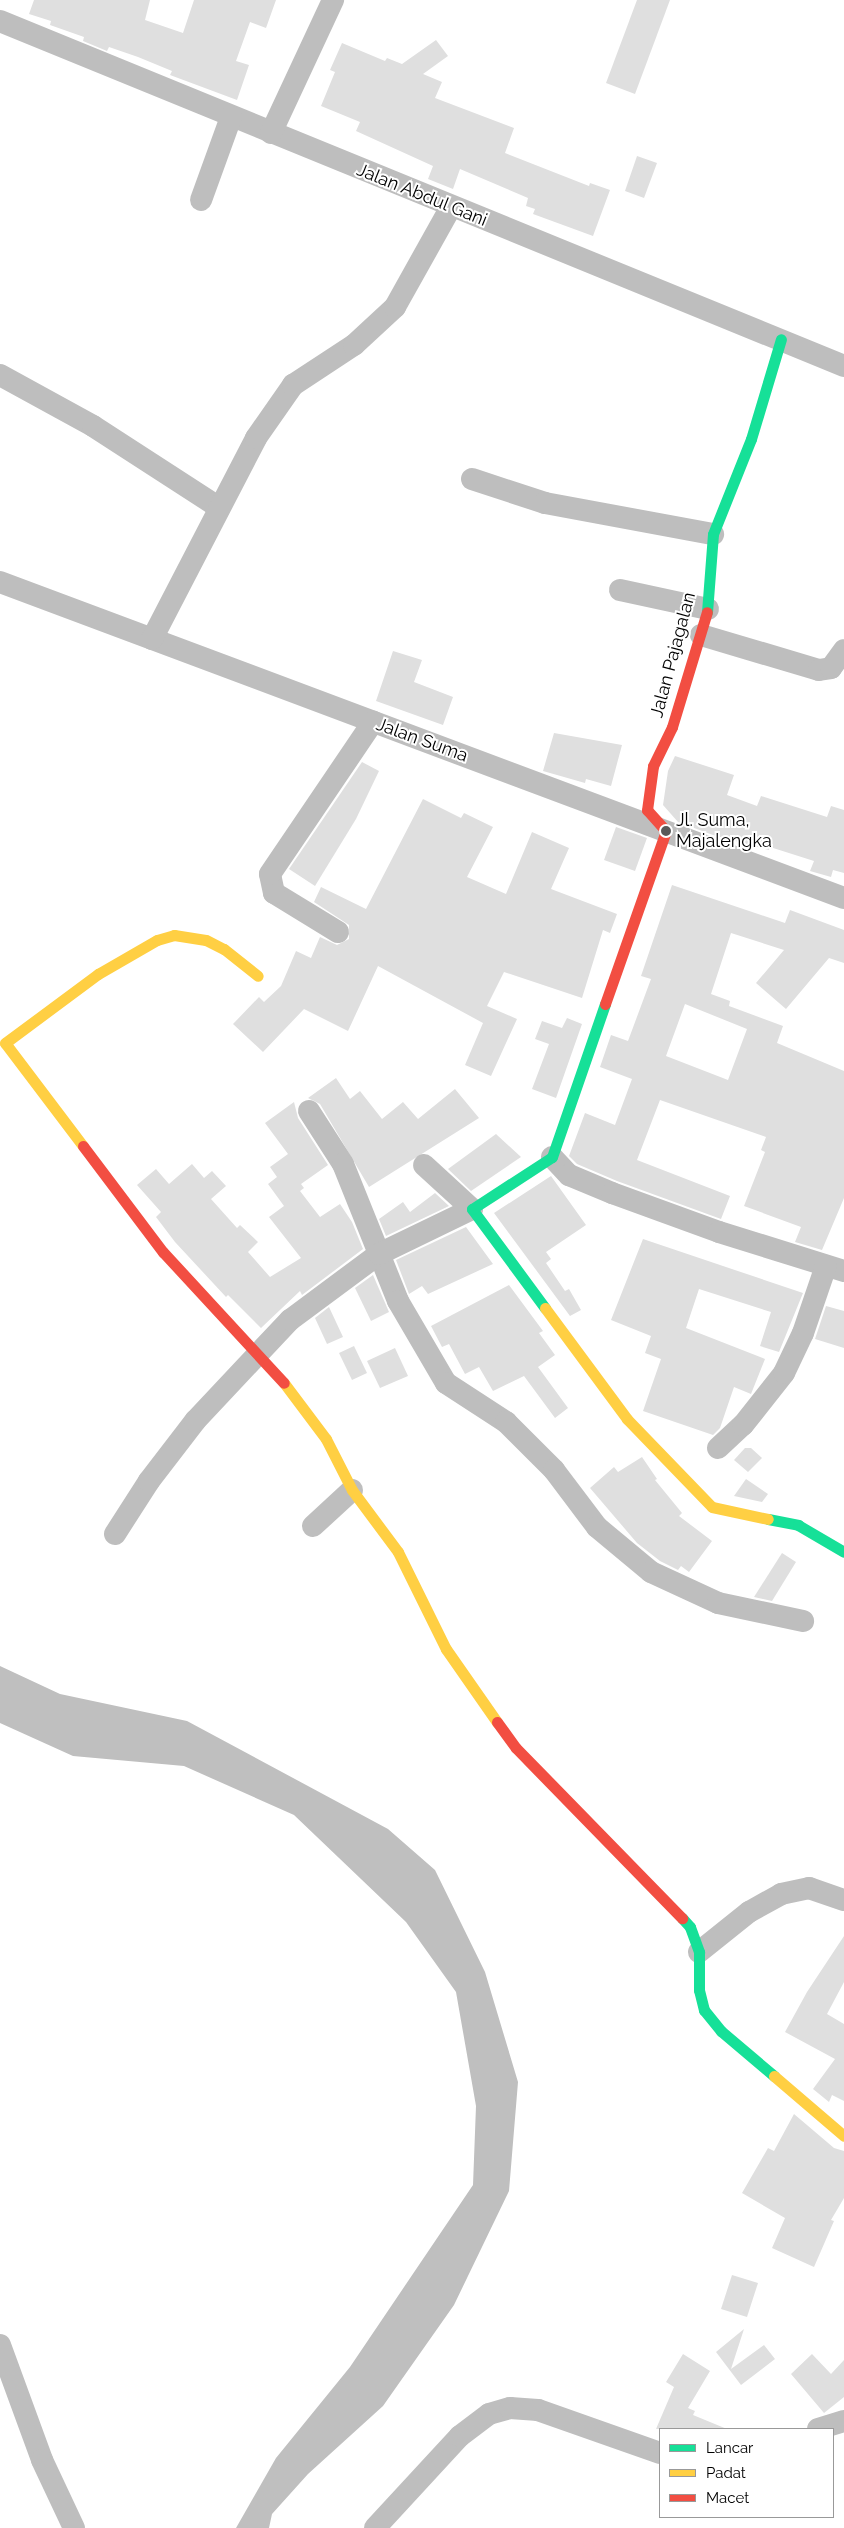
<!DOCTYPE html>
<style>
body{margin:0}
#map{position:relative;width:844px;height:2528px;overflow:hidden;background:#fff;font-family:Raleway,sans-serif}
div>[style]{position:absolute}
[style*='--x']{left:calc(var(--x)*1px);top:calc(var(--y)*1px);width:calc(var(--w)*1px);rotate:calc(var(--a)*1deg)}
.water>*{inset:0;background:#bfbfbf}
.building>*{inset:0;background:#dfdfdf}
.street>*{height:22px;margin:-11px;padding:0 11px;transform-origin:11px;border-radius:11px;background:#bebebe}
.fast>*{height:11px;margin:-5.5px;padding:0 5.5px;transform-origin:5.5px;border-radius:5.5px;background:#16e098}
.slow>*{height:11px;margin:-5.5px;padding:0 5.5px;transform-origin:5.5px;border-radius:5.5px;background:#ffcf43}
.jam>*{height:11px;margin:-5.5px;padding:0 5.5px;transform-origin:5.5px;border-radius:5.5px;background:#f24e42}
.dots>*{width:14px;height:14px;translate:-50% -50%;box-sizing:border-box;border:2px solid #fff;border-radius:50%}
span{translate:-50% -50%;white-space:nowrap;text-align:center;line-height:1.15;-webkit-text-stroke:4px #fff;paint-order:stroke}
.street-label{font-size:18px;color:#000}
.poi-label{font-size:18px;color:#000}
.left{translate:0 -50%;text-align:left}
.legend{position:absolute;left:659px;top:2428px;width:175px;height:90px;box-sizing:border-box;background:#fff;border:1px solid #999;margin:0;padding:6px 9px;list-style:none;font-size:15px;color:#000}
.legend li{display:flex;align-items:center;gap:10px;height:25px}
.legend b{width:25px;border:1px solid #999}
</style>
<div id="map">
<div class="water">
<div style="clip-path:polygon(0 1666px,60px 1694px,187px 1721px,388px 1829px,435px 1870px,485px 1972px,518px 2082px,509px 2191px,454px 2305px,383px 2406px,308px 2474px,272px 2514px,269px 2528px,236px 2528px,276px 2458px,350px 2367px,473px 2185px,476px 2106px,456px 1992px,406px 1922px,294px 1815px,184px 1766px,73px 1756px,0 1723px)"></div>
</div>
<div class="building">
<div style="clip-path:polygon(34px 0,150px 0,145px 20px,183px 33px,194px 0,276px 0,266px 28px,250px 22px,236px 61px,249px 65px,237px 100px,170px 75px,172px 71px,138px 57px,109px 47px,107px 51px,83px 41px,84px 37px,50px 25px,51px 21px,29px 14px)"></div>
<div style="clip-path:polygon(637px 0,670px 0,635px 94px,606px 83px)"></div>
<div style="clip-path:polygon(436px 40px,448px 56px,423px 74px,442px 82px,435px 98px,514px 128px,505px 153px,589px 186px,590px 183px,610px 190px,593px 236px,533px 214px,535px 209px,526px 206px,528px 198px,460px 169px,453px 189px,428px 179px,433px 166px,356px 131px,360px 122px,321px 106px,335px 72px,330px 70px,342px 43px,385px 61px,387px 58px,402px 64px)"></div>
<div style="clip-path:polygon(637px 156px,657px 163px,644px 198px,625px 191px)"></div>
<div style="clip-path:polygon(393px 651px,422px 660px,414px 682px,453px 697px,443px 725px,376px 701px)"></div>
<div style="clip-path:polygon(554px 733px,622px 745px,611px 786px,586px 779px,585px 783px,543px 771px)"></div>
<div style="clip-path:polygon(675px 756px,734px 775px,727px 795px,757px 806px,761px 796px,827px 817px,831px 806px,844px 810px,844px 873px,833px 870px,831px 877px,810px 871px,814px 861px,770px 847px,769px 850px,713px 835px,678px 822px,663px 805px,668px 771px)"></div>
<div style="clip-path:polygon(362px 762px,379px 771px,356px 819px,315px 886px,289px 869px)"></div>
<div style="clip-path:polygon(423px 799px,461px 818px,464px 813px,493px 827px,467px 877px,506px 894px,532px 832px,569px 848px,551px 889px,617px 914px,610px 933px,603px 930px,582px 998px,504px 972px,487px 1006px,517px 1019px,491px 1076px,465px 1065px,483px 1023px,378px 966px,348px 1031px,304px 1009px,263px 1052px,233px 1024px,259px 997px,264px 1002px,281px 986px,296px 951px,311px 958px,320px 937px,337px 945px,349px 939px,349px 925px,314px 902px,321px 887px,366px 909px)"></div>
<div style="clip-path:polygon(616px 827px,647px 838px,635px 871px,604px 860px)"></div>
<div style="clip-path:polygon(evenodd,672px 885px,785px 923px,790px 910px,844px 930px,844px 963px,829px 958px,786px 1009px,756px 983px,784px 950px,731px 933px,711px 994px,730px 1001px,729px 1006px,783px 1026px,777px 1043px,844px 1071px,844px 1198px,822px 1250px,795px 1242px,801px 1227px,744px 1206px,765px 1152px,761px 1150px,766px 1137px,660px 1100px,637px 1160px,730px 1196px,721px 1219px,617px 1181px,577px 1164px,569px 1156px,585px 1113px,615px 1125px,632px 1079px,600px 1067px,611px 1035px,628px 1041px,651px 979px,641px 976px,672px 885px,685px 1004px,747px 1029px,728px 1080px,666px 1056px,685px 1004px)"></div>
<div style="clip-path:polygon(567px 1018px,582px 1024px,556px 1098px,532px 1089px,549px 1044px,535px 1039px,542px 1021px,562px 1028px)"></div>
<div style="clip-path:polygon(336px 1078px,350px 1099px,360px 1091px,382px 1119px,403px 1102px,418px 1119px,455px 1089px,479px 1118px,369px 1187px,320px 1104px,308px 1098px)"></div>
<div style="clip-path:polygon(294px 1102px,298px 1118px,328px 1165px,301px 1184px,304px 1188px,300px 1191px,320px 1217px,340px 1204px,352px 1222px,363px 1249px,302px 1295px,300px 1291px,261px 1328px,228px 1295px,226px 1297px,175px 1242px,156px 1217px,161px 1212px,137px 1185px,156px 1169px,169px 1184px,192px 1164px,204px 1178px,212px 1171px,226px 1186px,211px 1199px,237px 1228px,240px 1225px,258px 1242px,248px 1252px,270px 1277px,301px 1258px,269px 1217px,284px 1206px,268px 1184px,277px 1177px,270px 1167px,288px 1154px,265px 1123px)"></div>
<div style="clip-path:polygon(496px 1134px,521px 1157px,471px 1191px,448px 1169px)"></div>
<div style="clip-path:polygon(551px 1176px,586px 1225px,546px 1252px,551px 1259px,546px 1263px,565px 1291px,569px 1289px,581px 1310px,570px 1316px,494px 1213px)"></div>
<div style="clip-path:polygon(435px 1193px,449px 1206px,386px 1236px,379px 1219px,403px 1202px,410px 1212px)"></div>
<div style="clip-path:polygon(466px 1227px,493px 1264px,428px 1294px,422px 1286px,409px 1294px,396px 1260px)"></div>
<div style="clip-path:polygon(643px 1239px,803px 1293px,779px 1352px,760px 1346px,771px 1312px,699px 1289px,686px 1328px,765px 1359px,751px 1394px,734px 1387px,720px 1428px,713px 1435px,643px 1411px,661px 1359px,645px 1353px,651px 1336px,611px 1320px)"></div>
<div style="clip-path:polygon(373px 1275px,389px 1312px,371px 1321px,355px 1288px)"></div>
<div style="clip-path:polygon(509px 1285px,543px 1331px,539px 1333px,555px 1355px,538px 1367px,568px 1408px,555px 1418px,524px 1376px,493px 1391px,479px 1367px,465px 1374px,449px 1344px,442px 1347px,431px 1326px)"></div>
<div style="clip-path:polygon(826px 1306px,844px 1311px,844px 1348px,815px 1339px)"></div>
<div style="clip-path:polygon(329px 1307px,343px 1337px,327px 1344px,315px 1318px)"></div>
<div style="clip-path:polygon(354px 1346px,367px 1373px,352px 1380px,339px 1353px)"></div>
<div style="clip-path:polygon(395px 1348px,408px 1376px,380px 1388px,367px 1361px)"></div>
<div style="clip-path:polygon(745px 1448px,751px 1448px,762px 1458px,748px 1472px,734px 1460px)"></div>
<div style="clip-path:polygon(642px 1457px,657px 1479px,655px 1480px,682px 1513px,679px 1516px,712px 1541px,689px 1572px,681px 1566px,678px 1570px,660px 1561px,637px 1543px,590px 1488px,614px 1467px,618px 1472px)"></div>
<div style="clip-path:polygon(746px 1479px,768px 1494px,762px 1502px,734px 1496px)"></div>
<div style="clip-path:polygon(782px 1553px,796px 1562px,772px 1601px,754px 1597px)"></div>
<div style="clip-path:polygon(844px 1936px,844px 1982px,827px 2014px,844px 2024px,844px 2101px,832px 2095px,829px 2102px,813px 2089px,835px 2059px,785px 2032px,807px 1992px)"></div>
<div style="clip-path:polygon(794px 2114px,834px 2148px,844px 2151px,844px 2198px,831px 2220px,834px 2221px,814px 2267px,772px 2248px,785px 2218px,742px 2193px,768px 2148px,774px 2151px)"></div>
<div style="clip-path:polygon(732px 2275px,758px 2283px,747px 2317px,721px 2309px)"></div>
<div style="clip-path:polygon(744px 2329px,731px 2369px,764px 2345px,775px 2359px,741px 2385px,716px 2352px)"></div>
<div style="clip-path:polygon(683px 2354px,710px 2371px,688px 2408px,695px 2411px,693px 2415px,727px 2429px,656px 2429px,674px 2387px,666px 2382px)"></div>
<div style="clip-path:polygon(812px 2354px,831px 2374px,844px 2360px,844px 2397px,824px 2413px,791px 2374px)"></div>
</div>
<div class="street">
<div style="--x:0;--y:21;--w:912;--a:22.23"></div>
<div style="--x:271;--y:133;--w:147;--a:-65"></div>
<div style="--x:201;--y:200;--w:88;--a:-70.1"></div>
<div style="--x:0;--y:375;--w:106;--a:28.7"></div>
<div style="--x:93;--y:426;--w:149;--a:32.9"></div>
<div style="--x:472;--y:479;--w:77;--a:18.2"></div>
<div style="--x:545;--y:503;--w:171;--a:10.5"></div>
<div style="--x:0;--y:582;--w:901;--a:20.53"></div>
<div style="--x:620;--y:590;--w:90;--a:12.2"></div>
<div style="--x:701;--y:635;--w:123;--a:16.5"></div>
<div style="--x:819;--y:670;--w:12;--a:-9"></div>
<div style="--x:831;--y:668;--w:22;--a:-54"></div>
<div style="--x:152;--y:639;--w:226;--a:-62.6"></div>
<div style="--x:256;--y:438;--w:65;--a:-55.1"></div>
<div style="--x:293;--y:385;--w:73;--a:-33.3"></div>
<div style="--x:354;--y:345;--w:56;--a:-42.8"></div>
<div style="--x:395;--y:307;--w:115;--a:-60.8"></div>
<div style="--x:338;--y:932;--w:75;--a:-148.6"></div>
<div style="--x:274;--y:893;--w:19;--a:-102"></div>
<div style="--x:270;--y:874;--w:184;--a:-55.9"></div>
<div style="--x:309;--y:1111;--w:63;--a:57.3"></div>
<div style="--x:343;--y:1164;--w:148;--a:68.1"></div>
<div style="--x:398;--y:1301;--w:95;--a:59.7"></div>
<div style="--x:446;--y:1383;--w:72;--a:33"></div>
<div style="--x:506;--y:1422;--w:68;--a:45"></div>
<div style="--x:554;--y:1470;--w:71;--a:53"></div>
<div style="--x:597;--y:1527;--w:70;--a:39.8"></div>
<div style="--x:651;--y:1572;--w:74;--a:24.8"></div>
<div style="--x:718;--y:1603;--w:87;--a:12"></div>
<div style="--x:552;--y:1157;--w:25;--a:47"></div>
<div style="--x:569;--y:1175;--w:47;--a:22.7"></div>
<div style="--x:612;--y:1193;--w:114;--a:20"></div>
<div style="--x:719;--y:1232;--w:131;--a:17.3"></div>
<div style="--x:718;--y:1448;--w:34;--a:-43"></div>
<div style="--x:743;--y:1425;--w:66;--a:-51.7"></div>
<div style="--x:784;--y:1373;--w:44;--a:-64.6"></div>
<div style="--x:803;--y:1333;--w:71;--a:-71.1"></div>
<div style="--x:313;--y:1526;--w:53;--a:-42.7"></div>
<div style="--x:115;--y:1534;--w:63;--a:-57.3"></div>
<div style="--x:149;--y:1481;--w:76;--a:-52.5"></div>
<div style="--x:195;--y:1421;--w:139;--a:-46.8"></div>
<div style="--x:290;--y:1320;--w:111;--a:-36.6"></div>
<div style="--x:379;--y:1254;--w:103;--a:-25.8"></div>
<div style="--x:472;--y:1209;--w:65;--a:-137.5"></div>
<div style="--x:699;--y:1952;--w:64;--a:-38.7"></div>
<div style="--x:749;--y:1912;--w:37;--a:-29"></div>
<div style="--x:781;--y:1894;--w:29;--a:-12"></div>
<div style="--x:809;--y:1888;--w:37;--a:19"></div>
<div style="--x:0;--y:2345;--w:122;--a:69.9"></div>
<div style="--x:42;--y:2460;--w:75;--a:64.8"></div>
<div style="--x:818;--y:2429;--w:27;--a:-17"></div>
<div style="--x:375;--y:2528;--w:125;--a:-47.3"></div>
<div style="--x:460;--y:2436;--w:36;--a:-37"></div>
<div style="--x:489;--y:2414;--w:22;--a:-16"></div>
<div style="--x:510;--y:2408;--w:28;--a:4"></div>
<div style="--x:538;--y:2410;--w:129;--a:19.4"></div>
</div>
<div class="fast">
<div style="--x:707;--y:612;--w:78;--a:-85.6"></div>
<div style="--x:713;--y:534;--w:102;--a:-68.2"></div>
<div style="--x:751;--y:439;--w:104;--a:-73.3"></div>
<div style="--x:545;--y:1308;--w:123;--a:-126.4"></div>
<div style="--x:472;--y:1209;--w:95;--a:-33"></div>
<div style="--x:552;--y:1157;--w:162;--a:-70.9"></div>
<div style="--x:768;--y:1519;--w:31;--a:11"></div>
<div style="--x:798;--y:1525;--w:53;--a:30.4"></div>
<div style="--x:682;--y:1918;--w:12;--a:48"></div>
<div style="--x:690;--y:1927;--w:27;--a:70"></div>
<div style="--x:699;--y:1952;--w:38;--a:90"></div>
<div style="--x:699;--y:1990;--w:21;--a:76"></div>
<div style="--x:704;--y:2010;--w:27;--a:51"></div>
<div style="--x:721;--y:2031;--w:70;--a:40.3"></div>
</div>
<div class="slow">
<div style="--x:83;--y:1146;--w:129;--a:-127.1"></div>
<div style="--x:5;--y:1043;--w:116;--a:-36.6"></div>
<div style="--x:98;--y:974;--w:68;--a:-30"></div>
<div style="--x:157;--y:940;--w:18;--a:-16"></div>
<div style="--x:174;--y:935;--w:32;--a:9"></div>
<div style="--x:206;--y:940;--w:20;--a:27"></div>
<div style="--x:224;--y:949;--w:43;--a:38.5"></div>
<div style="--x:545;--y:1308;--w:138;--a:53.5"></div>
<div style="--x:627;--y:1419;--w:122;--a:46"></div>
<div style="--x:712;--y:1507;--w:57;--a:12.1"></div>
<div style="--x:284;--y:1383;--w:70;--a:53.1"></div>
<div style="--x:326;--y:1439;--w:57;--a:63"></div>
<div style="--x:352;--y:1490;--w:77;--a:53.4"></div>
<div style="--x:398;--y:1552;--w:108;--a:63.7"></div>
<div style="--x:446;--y:1649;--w:89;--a:55.1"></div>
<div style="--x:774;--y:2076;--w:92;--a:40.6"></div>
</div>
<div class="jam">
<div style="--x:605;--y:1004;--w:183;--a:-70.6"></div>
<div style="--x:666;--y:831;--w:28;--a:-132"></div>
<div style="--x:647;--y:810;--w:44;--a:-82.2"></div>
<div style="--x:653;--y:766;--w:43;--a:-64"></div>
<div style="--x:672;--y:727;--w:120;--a:-73.1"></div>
<div style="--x:83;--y:1146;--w:133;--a:53"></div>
<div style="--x:163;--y:1252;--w:178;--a:47.3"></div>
<div style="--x:497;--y:1722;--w:32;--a:54"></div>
<div style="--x:516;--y:1748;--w:238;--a:45.7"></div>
</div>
<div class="dots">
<div style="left:666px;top:831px;background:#595959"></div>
</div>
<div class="street-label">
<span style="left:422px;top:195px;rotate:22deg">Jalan Abdul Gani</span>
<span style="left:673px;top:655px;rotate:-75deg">Jalan Pajagalan</span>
<span style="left:422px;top:740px;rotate:20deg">Jalan Suma</span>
</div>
<div class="poi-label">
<span class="left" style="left:676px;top:831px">Jl. Suma,<br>Majalengka</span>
</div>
<ul class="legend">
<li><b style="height:6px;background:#16e098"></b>Lancar</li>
<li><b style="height:6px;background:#ffcf43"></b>Padat</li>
<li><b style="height:6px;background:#f24e42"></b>Macet</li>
</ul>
</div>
